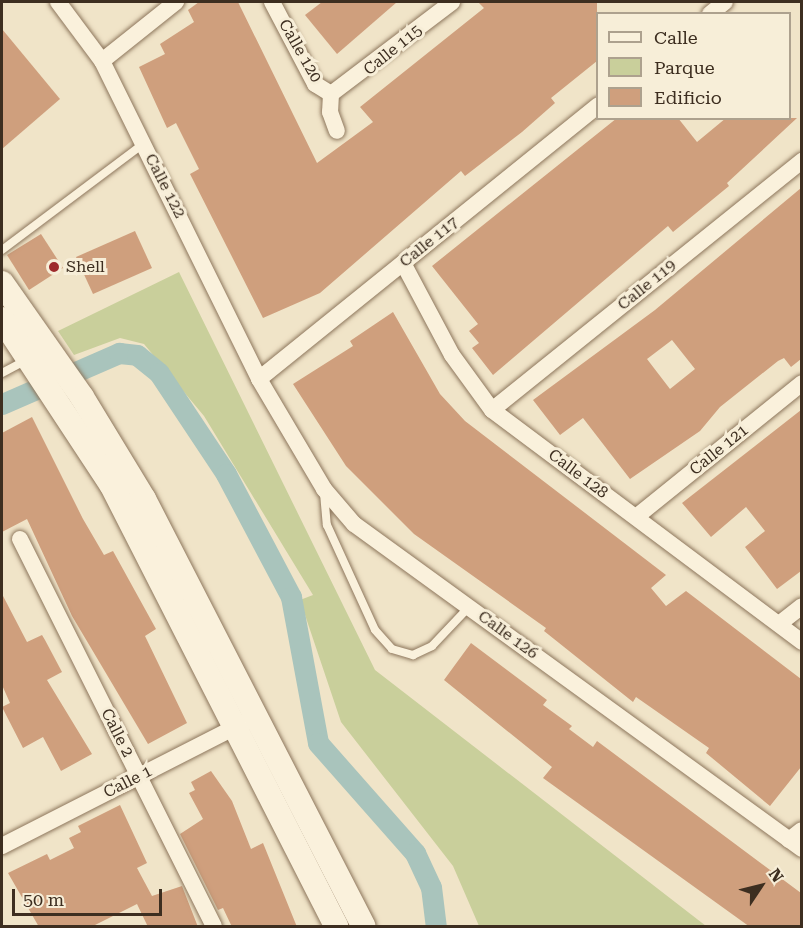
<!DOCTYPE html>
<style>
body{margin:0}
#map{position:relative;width:803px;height:928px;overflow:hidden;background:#f0e4c8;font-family:"Roboto Serif",serif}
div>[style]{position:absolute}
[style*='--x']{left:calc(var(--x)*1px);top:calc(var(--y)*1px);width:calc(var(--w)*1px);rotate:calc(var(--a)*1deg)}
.green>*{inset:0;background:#c9cf9b}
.canal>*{height:21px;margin:-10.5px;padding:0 10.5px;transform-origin:10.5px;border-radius:10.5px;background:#a9c4bc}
.building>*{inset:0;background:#cf9f7d}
.roads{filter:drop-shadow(0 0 2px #8d765c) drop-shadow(0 0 2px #8d765c)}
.lane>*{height:8px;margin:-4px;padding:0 4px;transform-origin:4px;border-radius:4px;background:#faf1dc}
.street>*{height:16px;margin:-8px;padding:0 8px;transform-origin:8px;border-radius:8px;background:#faf1dc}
.secondary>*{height:24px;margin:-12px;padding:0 12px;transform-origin:12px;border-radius:12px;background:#faf1dc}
.dots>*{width:16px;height:16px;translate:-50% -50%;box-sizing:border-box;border:3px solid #f7eed8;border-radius:50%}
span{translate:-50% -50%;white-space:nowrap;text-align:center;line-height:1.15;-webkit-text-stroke:6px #f7eed8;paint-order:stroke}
.street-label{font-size:16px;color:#3d2e20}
.poi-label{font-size:16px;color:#3d2e20}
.left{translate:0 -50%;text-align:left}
.frame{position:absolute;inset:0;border:3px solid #3d2e20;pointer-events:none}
.legend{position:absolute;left:596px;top:12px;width:195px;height:108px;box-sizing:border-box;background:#f7eed8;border:2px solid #ada18e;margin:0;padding:8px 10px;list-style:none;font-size:18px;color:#3d2e20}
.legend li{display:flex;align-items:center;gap:12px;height:30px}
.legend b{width:30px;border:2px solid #ada18e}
.north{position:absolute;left:731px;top:856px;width:60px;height:60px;-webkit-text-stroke:4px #f7eed8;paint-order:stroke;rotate:55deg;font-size:16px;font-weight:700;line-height:24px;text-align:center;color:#3d2e20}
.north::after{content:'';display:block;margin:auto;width:21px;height:27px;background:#3d2e20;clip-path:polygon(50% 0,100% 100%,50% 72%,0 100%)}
.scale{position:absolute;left:12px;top:889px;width:150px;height:27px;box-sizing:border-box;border:3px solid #3d2e20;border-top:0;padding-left:8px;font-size:18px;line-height:21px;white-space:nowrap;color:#3d2e20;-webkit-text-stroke:4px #f7eed8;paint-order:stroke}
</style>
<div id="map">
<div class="green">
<div style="clip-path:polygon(179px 272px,375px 670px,706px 926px,479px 926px,453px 866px,341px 722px,300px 600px,313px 595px,204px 416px,144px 344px,120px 338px,74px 355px,58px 331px)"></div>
</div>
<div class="canal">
<div style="--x:2;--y:404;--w:128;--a:-23.6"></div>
<div style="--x:119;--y:353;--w:18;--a:6"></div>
<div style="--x:137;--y:355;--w:28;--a:39"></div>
<div style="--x:159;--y:373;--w:121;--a:56.4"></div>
<div style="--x:226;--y:474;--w:139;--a:62.1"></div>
<div style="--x:291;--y:597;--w:148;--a:79.5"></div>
<div style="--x:318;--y:743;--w:147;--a:48.6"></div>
<div style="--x:415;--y:853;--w:38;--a:65"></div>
<div style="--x:431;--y:887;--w:39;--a:83"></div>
</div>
<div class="building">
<div style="clip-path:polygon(199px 2px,238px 2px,317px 163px,373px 122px,360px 107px,484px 8px,478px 2px,597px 2px,597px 61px,551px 98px,555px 103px,522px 132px,465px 176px,461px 171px,320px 293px,263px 318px,190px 174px,199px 169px,176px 123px,167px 128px,139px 67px,165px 54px,160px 44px,194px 22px,188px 10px)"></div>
<div style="clip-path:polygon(322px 2px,397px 2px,337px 54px,305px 15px)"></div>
<div style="clip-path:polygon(2px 29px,60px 99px,2px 149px)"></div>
<div style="clip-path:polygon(617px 118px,678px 118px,697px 142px,726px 118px,797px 118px,727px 183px,729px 186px,673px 232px,668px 226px,493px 375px,472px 348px,479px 343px,469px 331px,478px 324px,432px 266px)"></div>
<div style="clip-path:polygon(evenodd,801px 188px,801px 359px,791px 367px,784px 358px,778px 361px,720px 407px,700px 431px,630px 479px,583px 418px,560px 435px,533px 400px,655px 310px,801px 188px,672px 340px,695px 369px,670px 389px,647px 359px,672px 340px)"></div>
<div style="clip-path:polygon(135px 231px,152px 268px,93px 294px,76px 257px)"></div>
<div style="clip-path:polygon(41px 234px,63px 268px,29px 290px,7px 255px)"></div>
<div style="clip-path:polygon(393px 312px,440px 394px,465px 421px,666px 575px,651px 588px,666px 606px,686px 591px,801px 679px,801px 767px,770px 806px,706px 753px,709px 748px,636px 697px,633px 702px,544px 631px,546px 628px,414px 534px,346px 466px,293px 384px,353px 346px,350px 341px)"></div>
<div style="clip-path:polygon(801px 410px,801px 571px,777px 589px,745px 547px,765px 531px,746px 507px,711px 537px,682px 503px)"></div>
<div style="clip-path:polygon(32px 417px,83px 519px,104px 555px,113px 551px,156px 629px,145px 636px,187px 723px,148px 744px,72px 616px,27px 519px,2px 532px,2px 433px)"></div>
<div style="clip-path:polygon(2px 594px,27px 642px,42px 635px,45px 640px,62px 672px,47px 680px,92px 754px,61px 771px,43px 737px,23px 748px,2px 707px,10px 703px,2px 685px)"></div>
<div style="clip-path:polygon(471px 643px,547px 700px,543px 705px,572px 726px,569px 729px,593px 747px,597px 741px,801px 893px,801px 927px,750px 927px,543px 778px,552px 767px,444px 680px)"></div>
<div style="clip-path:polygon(211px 771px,232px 801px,251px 849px,263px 843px,297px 927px,232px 927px,223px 908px,218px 910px,180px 834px,203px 819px,189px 793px,195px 790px,191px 782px)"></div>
<div style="clip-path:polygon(120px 805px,147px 863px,137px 868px,152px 896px,182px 886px,198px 927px,148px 927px,137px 904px,91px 927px,39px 927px,8px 873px,47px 854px,50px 860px,74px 848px,69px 838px,81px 832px,78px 826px)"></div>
</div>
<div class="roads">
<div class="lane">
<div style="--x:2;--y:250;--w:176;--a:-36.9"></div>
<div style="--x:2;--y:373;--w:30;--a:-28"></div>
<div style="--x:324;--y:493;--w:32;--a:85"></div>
<div style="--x:327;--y:525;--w:115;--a:65.4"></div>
<div style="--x:375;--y:630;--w:25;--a:48"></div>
<div style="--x:392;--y:649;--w:22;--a:16"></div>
<div style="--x:413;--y:655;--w:21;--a:-25"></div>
<div style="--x:432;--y:646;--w:54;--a:-46.5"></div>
</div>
<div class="street">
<div style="--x:58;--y:2;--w:74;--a:53.3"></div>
<div style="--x:102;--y:61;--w:355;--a:63.7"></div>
<div style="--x:259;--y:379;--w:128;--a:59.4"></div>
<div style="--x:324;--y:489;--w:46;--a:49.4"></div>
<div style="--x:354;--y:524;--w:553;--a:35.96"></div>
<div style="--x:272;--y:2;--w:93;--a:62.3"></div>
<div style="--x:315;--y:84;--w:19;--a:32"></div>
<div style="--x:331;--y:94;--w:18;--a:93"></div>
<div style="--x:330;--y:112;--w:20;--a:70"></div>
<div style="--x:710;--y:14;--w:19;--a:-39"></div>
<div style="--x:102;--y:61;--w:95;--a:-38.6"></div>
<div style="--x:331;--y:94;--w:152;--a:-37.2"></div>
<div style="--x:403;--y:263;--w:104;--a:62"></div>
<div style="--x:452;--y:355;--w:68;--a:54"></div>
<div style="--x:492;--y:410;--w:387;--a:36.8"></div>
<div style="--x:259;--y:379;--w:436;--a:-38.9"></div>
<div style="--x:492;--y:410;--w:398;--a:-38.8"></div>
<div style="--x:636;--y:517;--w:213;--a:-38.9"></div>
<div style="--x:20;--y:539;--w:433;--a:63.4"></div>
<div style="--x:779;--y:624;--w:29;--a:-38"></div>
<div style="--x:789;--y:840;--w:16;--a:-38"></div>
<div style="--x:2;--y:846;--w:271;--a:-27"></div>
</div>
<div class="secondary">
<div style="--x:2;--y:283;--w:139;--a:54.9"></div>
<div style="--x:82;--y:397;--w:119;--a:58.7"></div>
<div style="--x:144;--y:499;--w:480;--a:62.8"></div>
<div style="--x:2;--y:319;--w:198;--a:56.6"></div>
<div style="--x:111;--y:484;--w:496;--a:63"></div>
</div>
</div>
<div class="dots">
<div style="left:54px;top:267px;background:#9e2a2b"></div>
</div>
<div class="street-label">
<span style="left:393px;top:50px;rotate:-39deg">Calle 115</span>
<span style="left:300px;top:51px;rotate:60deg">Calle 120</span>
<span style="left:165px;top:186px;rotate:63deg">Calle 122</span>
<span style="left:429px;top:242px;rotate:-39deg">Calle 117</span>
<span style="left:647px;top:285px;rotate:-39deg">Calle 119</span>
<span style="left:719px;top:450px;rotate:-39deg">Calle 121</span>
<span style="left:578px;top:474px;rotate:37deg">Calle 128</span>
<span style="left:508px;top:635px;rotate:36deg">Calle 126</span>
<span style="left:117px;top:733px;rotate:63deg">Calle 2</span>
<span style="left:128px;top:782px;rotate:-27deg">Calle 1</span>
</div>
<div class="poi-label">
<span class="left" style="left:66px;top:267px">Shell</span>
</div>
<div class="frame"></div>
<ul class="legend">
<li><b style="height:8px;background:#faf1dc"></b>Calle</li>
<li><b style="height:16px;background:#c9cf9b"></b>Parque</li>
<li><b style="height:16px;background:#cf9f7d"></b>Edificio</li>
</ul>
<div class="north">N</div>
<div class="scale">50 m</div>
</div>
